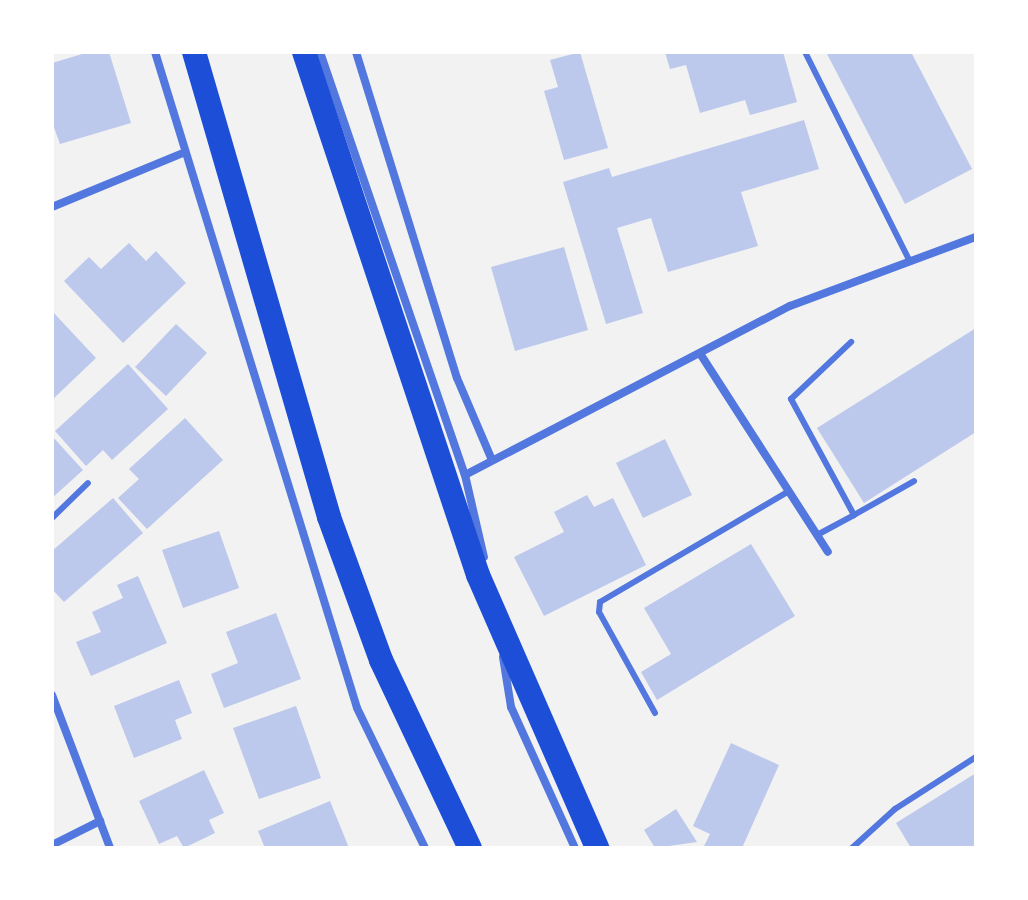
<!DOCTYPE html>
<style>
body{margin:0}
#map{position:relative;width:1028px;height:900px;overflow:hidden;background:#f2f2f2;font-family:"Titillium Web",sans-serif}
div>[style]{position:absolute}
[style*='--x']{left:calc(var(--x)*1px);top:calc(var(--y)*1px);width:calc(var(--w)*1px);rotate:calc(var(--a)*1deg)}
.building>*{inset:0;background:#bdc9ec}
.service>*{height:6px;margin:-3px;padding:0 3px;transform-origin:3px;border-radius:3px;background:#5277de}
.minor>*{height:8px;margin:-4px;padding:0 4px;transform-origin:4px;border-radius:4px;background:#5277de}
.motorway>*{height:24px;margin:-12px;padding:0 12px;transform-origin:12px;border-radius:12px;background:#1d4ed8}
span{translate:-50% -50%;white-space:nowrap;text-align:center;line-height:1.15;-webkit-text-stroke:6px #fff;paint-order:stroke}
.frame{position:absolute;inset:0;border:54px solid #fff;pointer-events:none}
</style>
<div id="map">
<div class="building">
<div style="clip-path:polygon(89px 52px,109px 52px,131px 123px,60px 144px,52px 122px,52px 63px)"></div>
<div style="clip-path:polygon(580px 52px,608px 148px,564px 160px,544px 91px,558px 87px,550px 60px)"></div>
<div style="clip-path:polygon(665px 52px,783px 52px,797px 102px,750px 115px,745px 100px,700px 113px,686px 65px,670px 69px)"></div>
<div style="clip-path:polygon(826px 52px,911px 52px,972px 169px,905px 204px)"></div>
<div style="clip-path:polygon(804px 120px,819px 169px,741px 192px,758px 246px,668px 272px,651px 218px,617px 228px,643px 313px,606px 324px,563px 182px,609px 168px,612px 177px)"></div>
<div style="clip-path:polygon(129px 243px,146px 261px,156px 251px,186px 283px,123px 343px,64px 281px,89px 257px,101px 269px)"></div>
<div style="clip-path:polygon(564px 247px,588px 330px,515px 351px,491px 267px)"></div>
<div style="clip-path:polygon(52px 311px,96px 358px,52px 400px)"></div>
<div style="clip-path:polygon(176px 324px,207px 353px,166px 396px,135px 367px)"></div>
<div style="clip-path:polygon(976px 328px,976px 432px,864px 503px,817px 428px)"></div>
<div style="clip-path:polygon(128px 364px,168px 409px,112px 460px,103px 450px,86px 466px,55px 431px)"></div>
<div style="clip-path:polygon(185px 418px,223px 460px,147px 529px,118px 498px,139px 479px,129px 469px)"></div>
<div style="clip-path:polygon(52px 436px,83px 470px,52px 498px)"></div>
<div style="clip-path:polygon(665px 439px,692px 495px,643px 518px,616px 463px)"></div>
<div style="clip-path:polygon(587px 495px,594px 507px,613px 498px,646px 565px,544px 616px,514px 557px,564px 532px,554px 512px)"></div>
<div style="clip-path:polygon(113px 498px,143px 533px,64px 602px,52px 589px,52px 551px)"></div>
<div style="clip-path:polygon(219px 531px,239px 588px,183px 608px,162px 550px)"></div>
<div style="clip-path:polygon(751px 544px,795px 616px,657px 700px,641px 672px,671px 654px,644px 608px)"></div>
<div style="clip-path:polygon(138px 576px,167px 643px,91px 676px,76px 642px,101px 632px,92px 612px,123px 598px,117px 585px)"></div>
<div style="clip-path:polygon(276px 613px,301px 679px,224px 708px,211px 674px,238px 663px,226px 632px)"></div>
<div style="clip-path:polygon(179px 680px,192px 713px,175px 720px,182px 739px,134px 758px,114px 706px)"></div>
<div style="clip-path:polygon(296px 706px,321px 778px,259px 799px,233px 728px)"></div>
<div style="clip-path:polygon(731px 743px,779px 765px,742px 848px,703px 848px,710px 834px,693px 826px)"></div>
<div style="clip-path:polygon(204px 770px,224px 813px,209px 820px,215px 833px,184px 848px,177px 836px,159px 844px,139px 801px)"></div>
<div style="clip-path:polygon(976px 773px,976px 848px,911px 848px,896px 823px)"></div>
<div style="clip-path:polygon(330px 801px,349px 848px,265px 848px,258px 831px)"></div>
<div style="clip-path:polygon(676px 809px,697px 842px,655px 848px,644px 830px)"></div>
</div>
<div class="service">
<div style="--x:805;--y:52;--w:230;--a:63.4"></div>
<div style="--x:854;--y:515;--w:69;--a:-29.5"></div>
<div style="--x:52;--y:518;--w:50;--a:-44.2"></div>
<div style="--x:817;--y:535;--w:42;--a:-28.4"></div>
<div style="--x:854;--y:515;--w:132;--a:-118.5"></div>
<div style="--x:791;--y:399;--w:83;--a:-43.5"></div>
<div style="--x:655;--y:713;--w:115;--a:-119"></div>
<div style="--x:599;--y:612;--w:10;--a:-84"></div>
<div style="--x:600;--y:602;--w:219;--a:-30.4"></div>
<div style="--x:852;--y:848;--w:58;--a:-42.2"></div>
<div style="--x:895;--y:809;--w:96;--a:-32.7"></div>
</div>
<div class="minor">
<div style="--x:155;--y:52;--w:686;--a:72.88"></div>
<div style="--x:357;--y:708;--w:156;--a:64.1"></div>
<div style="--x:320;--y:52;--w:447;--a:71.1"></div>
<div style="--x:465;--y:475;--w:84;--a:77"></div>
<div style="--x:356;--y:52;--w:341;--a:72.8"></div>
<div style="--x:457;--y:378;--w:89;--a:66.9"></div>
<div style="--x:52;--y:207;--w:142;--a:-22.4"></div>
<div style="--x:701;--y:355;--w:234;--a:57.2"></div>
<div style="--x:465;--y:475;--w:366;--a:-27.5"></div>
<div style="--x:790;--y:306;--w:198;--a:-20.4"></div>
<div style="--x:503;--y:657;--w:51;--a:80.9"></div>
<div style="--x:511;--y:707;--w:155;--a:65.6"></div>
<div style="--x:52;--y:695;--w:164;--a:69.2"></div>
<div style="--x:52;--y:845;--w:54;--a:-26.6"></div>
</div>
<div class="motorway">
<div style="--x:194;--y:52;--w:484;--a:73.8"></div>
<div style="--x:329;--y:517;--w:152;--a:70"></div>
<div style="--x:381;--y:660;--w:208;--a:64.7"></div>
<div style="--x:304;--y:52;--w:551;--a:71.6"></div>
<div style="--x:478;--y:575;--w:298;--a:66.4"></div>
</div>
<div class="frame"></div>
</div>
